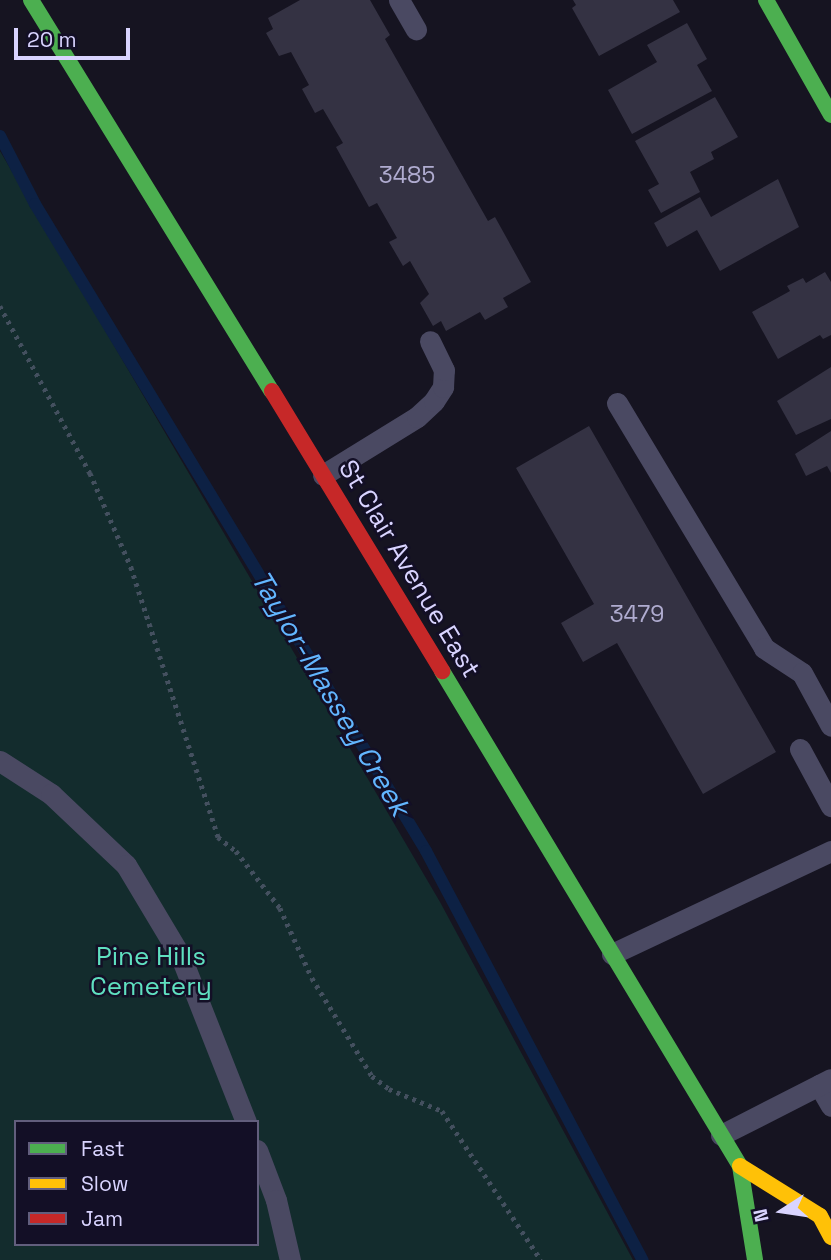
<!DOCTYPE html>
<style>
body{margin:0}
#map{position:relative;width:831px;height:1260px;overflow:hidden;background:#161421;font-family:"Space Grotesk",sans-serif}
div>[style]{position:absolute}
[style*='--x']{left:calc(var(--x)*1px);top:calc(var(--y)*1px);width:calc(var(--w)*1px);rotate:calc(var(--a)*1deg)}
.green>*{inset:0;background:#132c2d}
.stream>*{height:12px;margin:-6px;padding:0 6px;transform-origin:6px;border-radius:6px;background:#0d2144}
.building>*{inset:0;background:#343243}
.path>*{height:4.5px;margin-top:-2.25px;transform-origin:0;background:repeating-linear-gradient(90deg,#44505f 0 3.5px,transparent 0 8.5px)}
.lane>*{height:21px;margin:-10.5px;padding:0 10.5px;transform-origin:10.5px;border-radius:10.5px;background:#4a4962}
.fast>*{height:16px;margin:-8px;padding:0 8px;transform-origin:8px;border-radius:8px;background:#4caf50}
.slow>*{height:16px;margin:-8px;padding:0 8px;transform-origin:8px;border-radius:8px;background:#ffc107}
.jam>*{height:16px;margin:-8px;padding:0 8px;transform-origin:8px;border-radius:8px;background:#c62828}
span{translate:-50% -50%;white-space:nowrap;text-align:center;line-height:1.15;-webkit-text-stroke:5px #130f26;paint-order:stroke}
.number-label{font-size:23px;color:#b0acd0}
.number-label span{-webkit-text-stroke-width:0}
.street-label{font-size:26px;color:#d9d4ff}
.park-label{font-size:26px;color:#5fe0c0}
.water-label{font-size:28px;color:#62b6ff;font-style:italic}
.legend{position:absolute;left:14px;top:1120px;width:245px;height:126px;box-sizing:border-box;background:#130f26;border:2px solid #625e7d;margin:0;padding:9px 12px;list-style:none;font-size:21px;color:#d9d4ff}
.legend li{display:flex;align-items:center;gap:14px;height:35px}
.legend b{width:35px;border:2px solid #625e7d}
.north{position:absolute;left:747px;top:1176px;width:70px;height:70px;-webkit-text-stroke:5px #130f26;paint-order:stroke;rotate:258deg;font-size:19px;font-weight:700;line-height:28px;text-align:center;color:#d9d4ff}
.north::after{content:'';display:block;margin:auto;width:24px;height:32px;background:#d9d4ff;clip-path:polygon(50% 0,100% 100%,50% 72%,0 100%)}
.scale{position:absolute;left:14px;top:28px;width:116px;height:32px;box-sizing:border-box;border:4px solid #d9d4ff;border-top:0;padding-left:9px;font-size:21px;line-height:24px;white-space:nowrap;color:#d9d4ff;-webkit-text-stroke:5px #130f26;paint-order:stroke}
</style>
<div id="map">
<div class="green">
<div style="clip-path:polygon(evenodd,0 151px,440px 902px,633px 1260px,0 1260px,0 151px,16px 1122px,257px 1122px,257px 1244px,16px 1244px,16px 1122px)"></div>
</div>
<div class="stream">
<div style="--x:0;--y:136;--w:76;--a:62.8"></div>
<div style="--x:35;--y:204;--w:756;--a:58.85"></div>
<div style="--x:426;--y:851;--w:463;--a:62.1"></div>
</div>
<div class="building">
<div style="clip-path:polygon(300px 0,370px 0,390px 35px,385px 39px,488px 221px,495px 217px,531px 282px,503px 298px,508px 307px,485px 320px,480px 312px,446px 331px,441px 321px,433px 326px,420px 303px,429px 294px,410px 261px,403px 266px,389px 242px,397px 238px,377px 203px,369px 207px,336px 147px,343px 143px,323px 109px,315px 113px,302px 89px,309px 85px,291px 52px,279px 56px,266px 33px,273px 29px,268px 18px)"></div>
<div style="clip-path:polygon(573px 0,673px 0,680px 12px,599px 56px,572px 8px,576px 5px)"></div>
<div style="clip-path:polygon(687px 23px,707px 59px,697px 65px,712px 91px,632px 134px,608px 90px,657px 62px,647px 45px)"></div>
<div style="clip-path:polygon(715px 97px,738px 137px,711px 152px,714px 159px,690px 172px,700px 192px,661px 213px,648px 190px,659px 184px,635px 141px)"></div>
<div style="clip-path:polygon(778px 179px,799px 227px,720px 271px,697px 230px,667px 247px,654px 223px,700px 197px,711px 217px)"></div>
<div style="clip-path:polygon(825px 272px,831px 282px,831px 335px,823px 339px,820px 335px,778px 359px,752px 312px,790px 291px,787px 286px,803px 278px,806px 283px)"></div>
<div style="clip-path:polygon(831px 367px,831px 419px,796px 435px,777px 401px)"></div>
<div style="clip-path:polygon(589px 426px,776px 752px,703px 794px,617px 643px,583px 662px,561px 623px,594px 604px,516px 468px)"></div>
<div style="clip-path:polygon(831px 431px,831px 473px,827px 466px,806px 476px,795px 454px)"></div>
</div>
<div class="path">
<div style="--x:0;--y:306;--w:190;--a:61.7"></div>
<div style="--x:90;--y:473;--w:103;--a:66.4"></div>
<div style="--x:131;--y:567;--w:284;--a:72.1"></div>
<div style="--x:218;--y:837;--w:23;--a:38"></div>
<div style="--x:236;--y:851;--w:72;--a:52.3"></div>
<div style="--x:280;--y:908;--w:77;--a:65.4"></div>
<div style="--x:312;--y:978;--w:115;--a:58.5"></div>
<div style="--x:372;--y:1076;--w:21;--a:37"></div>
<div style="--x:389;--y:1089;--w:57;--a:22.5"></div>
<div style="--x:442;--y:1111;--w:179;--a:56.4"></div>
</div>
<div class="lane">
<div style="--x:399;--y:0;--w:34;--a:60"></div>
<div style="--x:617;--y:403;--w:286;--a:59"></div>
<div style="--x:764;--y:648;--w:45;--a:33.3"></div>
<div style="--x:802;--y:673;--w:60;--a:61.3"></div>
<div style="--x:323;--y:475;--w:110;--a:-31.7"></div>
<div style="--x:417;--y:417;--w:23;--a:-43"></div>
<div style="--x:434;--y:401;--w:17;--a:-57"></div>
<div style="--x:443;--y:387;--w:17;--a:-87"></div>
<div style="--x:444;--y:370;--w:32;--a:-116"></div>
<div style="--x:800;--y:749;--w:65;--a:61.5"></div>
<div style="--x:0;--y:761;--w:61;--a:32.9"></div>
<div style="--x:51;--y:794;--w:103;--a:43.4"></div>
<div style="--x:126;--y:865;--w:107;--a:59.1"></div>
<div style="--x:181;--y:957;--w:177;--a:68.5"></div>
<div style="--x:612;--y:954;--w:242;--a:-25.2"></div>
<div style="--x:819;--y:1085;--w:24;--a:60"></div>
<div style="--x:721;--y:1135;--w:123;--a:-27"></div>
<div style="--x:257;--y:1150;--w:53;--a:69.2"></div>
<div style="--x:276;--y:1200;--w:62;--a:76.9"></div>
</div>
<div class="fast">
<div style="--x:31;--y:0;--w:459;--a:58.4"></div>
<div style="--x:766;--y:0;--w:132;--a:60.5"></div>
<div style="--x:442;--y:671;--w:578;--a:58.95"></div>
<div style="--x:740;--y:1166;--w:95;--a:80.9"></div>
</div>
<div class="slow">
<div style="--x:740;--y:1166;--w:94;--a:32"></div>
<div style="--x:820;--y:1216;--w:24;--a:62"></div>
</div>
<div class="jam">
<div style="--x:272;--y:391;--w:328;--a:58.7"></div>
</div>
<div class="number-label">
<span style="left:407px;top:175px">3485</span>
<span style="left:637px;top:614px">3479</span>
</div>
<div class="street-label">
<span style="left:409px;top:569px;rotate:59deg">St Clair Avenue East</span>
</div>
<div class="park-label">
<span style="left:151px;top:972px">Pine Hills<br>Cemetery</span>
</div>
<div class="water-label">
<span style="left:331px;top:693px;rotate:59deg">Taylor-Massey Creek</span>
</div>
<ul class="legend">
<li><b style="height:9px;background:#4caf50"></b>Fast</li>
<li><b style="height:9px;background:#ffc107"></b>Slow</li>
<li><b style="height:9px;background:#c62828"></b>Jam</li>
</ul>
<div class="north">N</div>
<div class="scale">20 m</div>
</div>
